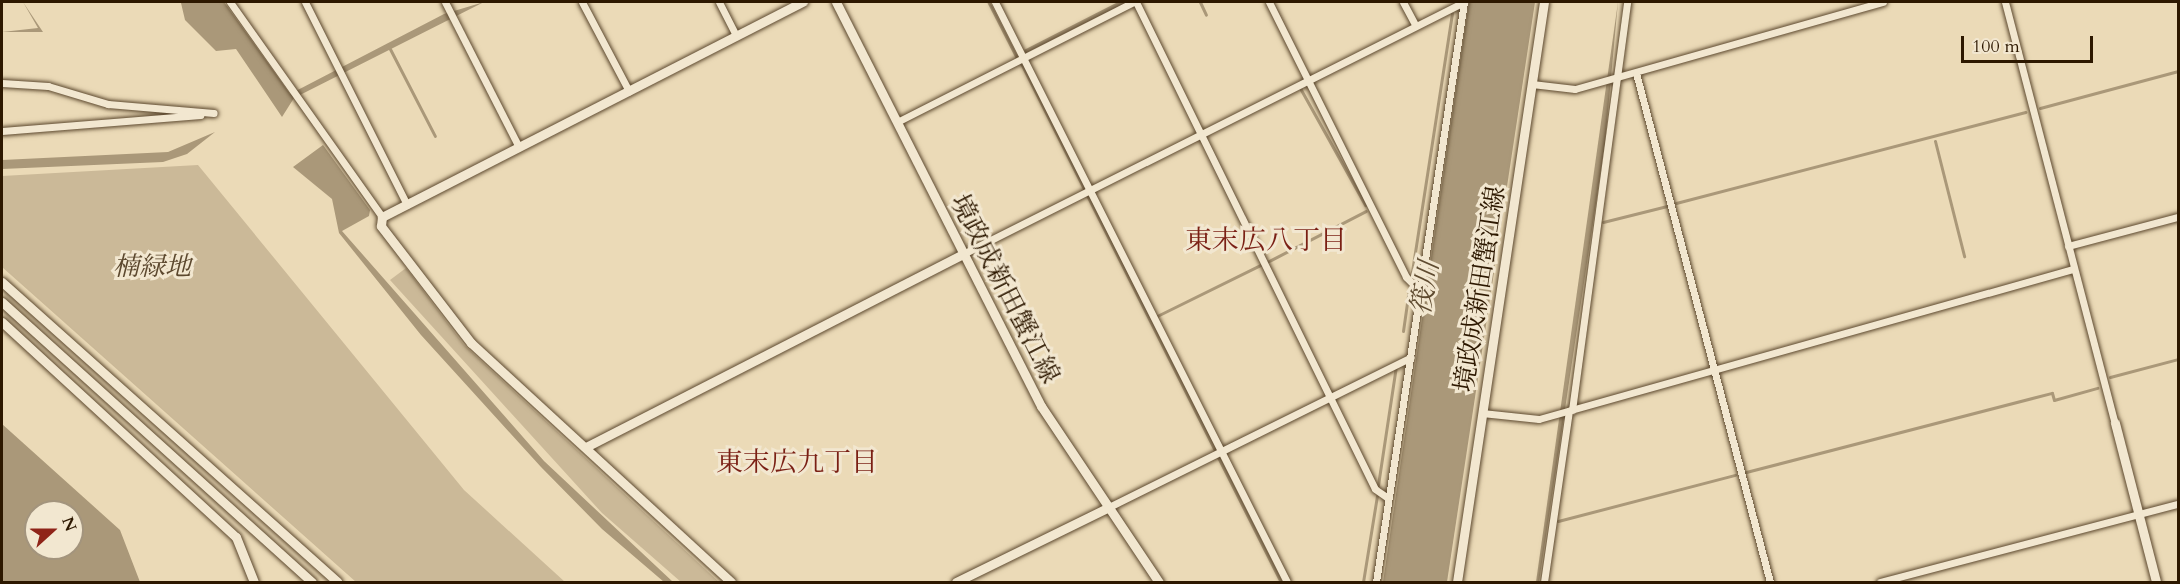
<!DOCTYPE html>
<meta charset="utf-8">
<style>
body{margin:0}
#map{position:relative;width:2180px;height:584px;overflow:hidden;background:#ebdab7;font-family:Cardo,"Noto Serif JP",serif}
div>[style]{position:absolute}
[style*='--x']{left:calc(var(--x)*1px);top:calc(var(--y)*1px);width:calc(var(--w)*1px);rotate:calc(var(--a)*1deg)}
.green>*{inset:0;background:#cbb998}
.water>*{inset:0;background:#aa9879}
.stream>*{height:3px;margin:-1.5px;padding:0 1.5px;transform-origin:1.5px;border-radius:1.5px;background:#aa9879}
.roads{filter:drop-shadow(0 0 2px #5c482e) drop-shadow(0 0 2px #5c482e)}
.street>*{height:7px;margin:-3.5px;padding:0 3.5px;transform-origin:3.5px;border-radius:3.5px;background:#f2e7d0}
.secondary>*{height:9px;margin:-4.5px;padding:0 4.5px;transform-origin:4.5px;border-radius:4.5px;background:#f2e7d0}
span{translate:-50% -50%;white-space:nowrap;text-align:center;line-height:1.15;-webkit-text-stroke:6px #f2e7d0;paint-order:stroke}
.park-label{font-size:26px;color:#5c482e;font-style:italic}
.street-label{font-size:26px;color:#2d1800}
.neighbourhood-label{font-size:27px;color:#7a1f14}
.water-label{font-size:27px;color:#5f4b30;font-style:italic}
.frame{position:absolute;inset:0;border:3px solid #2d1800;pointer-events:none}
.north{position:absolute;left:24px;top:500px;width:60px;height:60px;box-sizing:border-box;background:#f2e7d0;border:2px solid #a3947d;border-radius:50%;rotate:69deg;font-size:16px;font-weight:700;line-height:24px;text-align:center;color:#2d1800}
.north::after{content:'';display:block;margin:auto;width:21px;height:27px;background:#8f2418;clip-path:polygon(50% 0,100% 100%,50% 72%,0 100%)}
.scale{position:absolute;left:1961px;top:36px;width:132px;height:27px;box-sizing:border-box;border:3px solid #2d1800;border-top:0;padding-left:8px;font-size:18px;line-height:21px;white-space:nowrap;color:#2d1800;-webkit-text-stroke:4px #f2e7d0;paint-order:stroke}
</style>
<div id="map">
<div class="green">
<div style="clip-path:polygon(198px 165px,464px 490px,565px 582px,356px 582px,2px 267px,2px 176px)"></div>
<div style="clip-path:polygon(406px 268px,464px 345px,719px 582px,681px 582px,602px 513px,390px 280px)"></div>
</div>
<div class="water">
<div style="clip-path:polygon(23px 2px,43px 32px,2px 32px,38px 28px)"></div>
<div style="clip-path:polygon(224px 2px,290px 94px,444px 14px,484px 2px,294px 98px,282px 117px,236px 49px,216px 51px,185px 20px,181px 3px)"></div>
<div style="clip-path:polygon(987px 2px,990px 2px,1018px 57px,1016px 59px)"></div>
<div style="clip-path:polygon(1118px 2px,1127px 2px,1026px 53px,1024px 50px)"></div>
<div style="clip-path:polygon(1469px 2px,1535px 2px,1447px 582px,1383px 582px)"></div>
<div style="clip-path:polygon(1618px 2px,1605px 143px,1539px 582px,1536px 582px)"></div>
<div style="clip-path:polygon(215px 132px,187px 154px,163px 162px,2px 169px,2px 160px,168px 152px)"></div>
<div style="clip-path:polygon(323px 145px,370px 210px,369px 216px,342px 231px,544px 461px,673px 582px,664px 582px,602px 529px,541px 467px,421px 335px,339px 233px,332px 199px,293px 167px)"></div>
<div style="clip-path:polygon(evenodd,2px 424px,120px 530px,140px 582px,2px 582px,2px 424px,36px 512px,72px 512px,72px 548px,36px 548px,36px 512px)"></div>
</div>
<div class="stream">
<div style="--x:1200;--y:2;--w:14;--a:65"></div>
<div style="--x:389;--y:47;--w:100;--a:62.7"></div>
<div style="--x:1021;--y:63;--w:141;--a:63.4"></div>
<div style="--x:1300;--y:88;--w:134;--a:60.9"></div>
<div style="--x:2040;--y:108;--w:143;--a:-15"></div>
<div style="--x:1935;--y:141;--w:119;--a:75.8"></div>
<div style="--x:1087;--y:195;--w:284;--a:63.4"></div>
<div style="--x:1676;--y:203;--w:361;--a:-14.6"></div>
<div style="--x:1603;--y:222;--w:66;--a:-14"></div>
<div style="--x:1267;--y:262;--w:111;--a:-27.3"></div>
<div style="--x:1411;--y:278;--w:268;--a:-81.2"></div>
<div style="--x:1157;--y:316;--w:115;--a:-26.3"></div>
<div style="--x:1403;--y:331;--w:42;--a:-81.9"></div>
<div style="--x:2110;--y:377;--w:70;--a:-14.8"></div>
<div style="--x:1218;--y:457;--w:140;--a:63.3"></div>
<div style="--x:1746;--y:472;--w:316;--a:-14.5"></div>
<div style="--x:2052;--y:393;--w:7;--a:74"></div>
<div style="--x:2054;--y:400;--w:45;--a:-15.6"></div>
<div style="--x:1378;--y:485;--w:120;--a:-81.4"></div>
<div style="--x:1558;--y:521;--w:183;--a:-14.6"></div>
<div style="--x:1363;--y:582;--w:87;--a:-80.8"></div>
</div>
<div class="roads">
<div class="street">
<div style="--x:230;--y:2;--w:263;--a:54.7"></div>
<div style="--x:305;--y:2;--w:227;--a:63.3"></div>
<div style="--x:445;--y:2;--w:163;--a:63"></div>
<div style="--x:582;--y:2;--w:101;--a:62.2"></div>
<div style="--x:719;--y:2;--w:37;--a:63"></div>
<div style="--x:995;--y:2;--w:649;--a:63.28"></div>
<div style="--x:1136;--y:2;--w:542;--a:63.86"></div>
<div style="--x:1375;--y:489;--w:16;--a:35"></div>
<div style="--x:1269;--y:2;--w:307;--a:63.5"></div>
<div style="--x:1406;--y:277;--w:21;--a:45"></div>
<div style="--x:1403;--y:2;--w:26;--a:62"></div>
<div style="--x:2005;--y:2;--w:435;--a:75.4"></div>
<div style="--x:1636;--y:73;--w:526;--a:75.25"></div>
<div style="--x:2;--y:83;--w:46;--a:3.7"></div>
<div style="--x:48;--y:86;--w:63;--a:16.7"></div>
<div style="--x:108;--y:104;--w:106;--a:4.9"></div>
<div style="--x:1532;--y:84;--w:43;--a:6.6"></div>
<div style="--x:1575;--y:89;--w:320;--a:-15.8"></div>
<div style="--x:897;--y:122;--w:266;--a:-26.9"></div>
<div style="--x:2;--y:131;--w:199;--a:-4.6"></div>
<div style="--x:2068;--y:246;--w:114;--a:-14.8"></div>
<div style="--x:963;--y:254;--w:561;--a:-26.7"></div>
<div style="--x:1572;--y:410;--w:412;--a:-82.3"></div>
<div style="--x:1482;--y:413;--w:57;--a:6"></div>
<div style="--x:1539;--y:419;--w:555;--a:-15.69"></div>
<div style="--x:1107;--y:508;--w:339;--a:-26.4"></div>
<div style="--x:1376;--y:582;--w:587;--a:-81.37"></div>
<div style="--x:1544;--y:582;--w:173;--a:-81.7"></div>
<div style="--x:1880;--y:582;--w:308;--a:-14.7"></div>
</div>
<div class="secondary">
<div style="--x:836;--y:2;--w:453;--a:63.1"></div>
<div style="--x:1041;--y:406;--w:212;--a:56.2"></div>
<div style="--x:2;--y:282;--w:450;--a:41.8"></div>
<div style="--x:2;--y:302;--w:418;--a:42.1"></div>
<div style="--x:2;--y:322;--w:318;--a:42.6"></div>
<div style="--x:236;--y:537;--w:48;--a:68.2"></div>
<div style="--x:2115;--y:423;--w:164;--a:75.5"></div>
<div style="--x:586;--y:447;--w:424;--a:-27.1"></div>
<div style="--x:731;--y:582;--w:353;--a:-137.4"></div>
<div style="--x:471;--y:343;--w:148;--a:-127.6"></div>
<div style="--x:381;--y:226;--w:9;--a:-84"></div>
<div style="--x:382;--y:217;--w:473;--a:-27.1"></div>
<div style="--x:956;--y:582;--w:166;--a:-26.1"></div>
<div style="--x:1457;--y:582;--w:586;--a:-81.47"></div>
</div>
</div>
<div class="park-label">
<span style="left:152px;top:267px">楠緑地</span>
</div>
<div class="street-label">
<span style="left:1005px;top:289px;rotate:63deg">境政成新田蟹江線</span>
<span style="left:1480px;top:289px;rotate:-81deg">境政成新田蟹江線</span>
</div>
<div class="neighbourhood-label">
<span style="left:1266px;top:241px">東末広八丁目</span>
<span style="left:797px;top:463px">東末広九丁目</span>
</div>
<div class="water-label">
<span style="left:1425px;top:288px;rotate:-80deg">筏川</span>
</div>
<div class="frame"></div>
<div class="north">N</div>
<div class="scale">100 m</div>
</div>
